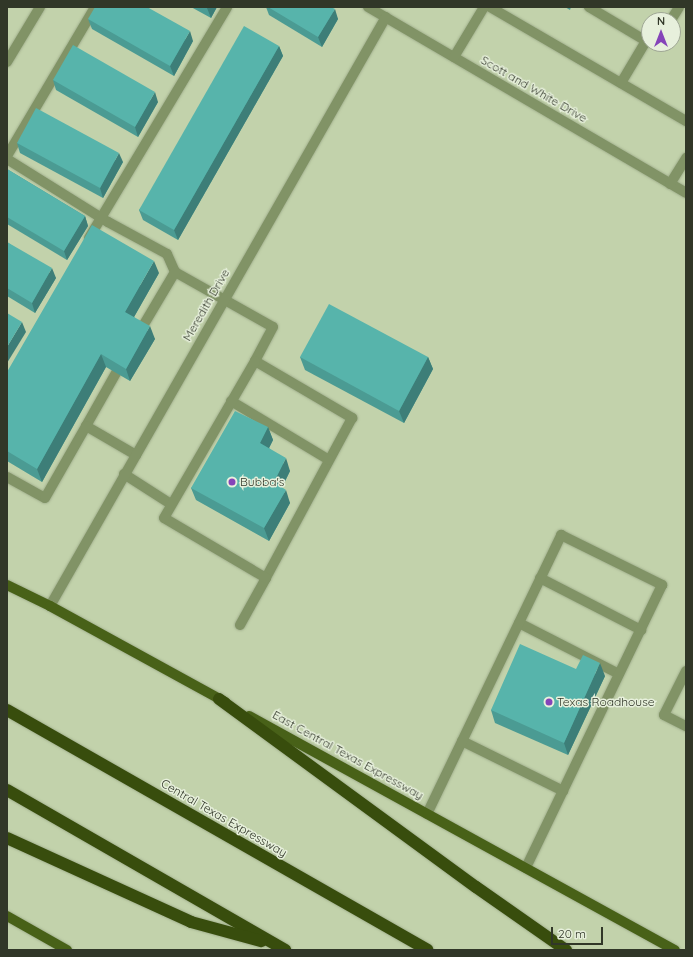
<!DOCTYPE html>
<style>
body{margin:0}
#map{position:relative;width:693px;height:957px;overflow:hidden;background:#c2d2ab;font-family:Quicksand,sans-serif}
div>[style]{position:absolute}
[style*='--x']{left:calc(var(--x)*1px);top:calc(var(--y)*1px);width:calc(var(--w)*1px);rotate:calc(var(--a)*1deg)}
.roads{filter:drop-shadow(0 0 1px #a2b08e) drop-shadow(0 0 1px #a2b08e)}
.minor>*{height:10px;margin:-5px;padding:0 5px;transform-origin:5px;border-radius:5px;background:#819366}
.major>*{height:10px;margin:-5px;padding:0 5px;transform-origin:5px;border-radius:5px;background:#486118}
.highway>*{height:12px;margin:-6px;padding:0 6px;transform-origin:6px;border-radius:6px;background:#384d0d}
.wall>*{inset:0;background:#4b9b93}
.shaded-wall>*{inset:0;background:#3d7e78}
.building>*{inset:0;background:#57b4ab}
.dots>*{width:11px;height:11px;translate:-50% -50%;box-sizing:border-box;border:2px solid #e7f0dc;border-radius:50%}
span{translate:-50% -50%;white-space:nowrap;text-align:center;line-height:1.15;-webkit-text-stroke:3px #e7f0dc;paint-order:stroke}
.street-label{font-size:12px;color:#313728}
.poi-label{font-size:12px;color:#313728}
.left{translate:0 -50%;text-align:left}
.frame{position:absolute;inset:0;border:8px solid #313728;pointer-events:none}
.north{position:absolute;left:641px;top:12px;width:40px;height:40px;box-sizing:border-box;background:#e7f0dc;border:1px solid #9ea694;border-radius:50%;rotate:0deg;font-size:11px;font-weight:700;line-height:16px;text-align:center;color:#313728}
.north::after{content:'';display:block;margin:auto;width:14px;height:18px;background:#8544b9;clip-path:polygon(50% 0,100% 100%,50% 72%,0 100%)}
.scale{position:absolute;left:551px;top:927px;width:52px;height:18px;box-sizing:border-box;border:2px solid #313728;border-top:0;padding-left:5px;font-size:12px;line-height:14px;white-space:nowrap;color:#313728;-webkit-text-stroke:3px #e7f0dc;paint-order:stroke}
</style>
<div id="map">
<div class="roads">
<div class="minor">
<div style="--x:368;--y:7;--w:368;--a:30.3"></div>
<div style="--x:490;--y:7;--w:227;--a:30.2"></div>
<div style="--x:589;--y:7;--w:66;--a:30.8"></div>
<div style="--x:671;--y:20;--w:15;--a:-58"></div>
<div style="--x:454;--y:57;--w:58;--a:-59"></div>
<div style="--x:7;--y:62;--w:64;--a:-59"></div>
<div style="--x:621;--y:83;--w:49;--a:-59.2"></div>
<div style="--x:646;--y:41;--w:3;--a:-18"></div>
<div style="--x:7;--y:156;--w:173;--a:-59.4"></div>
<div style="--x:7;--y:159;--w:119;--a:32"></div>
<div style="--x:108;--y:222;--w:67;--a:28.5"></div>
<div style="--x:167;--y:254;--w:20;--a:66"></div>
<div style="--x:175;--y:272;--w:112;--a:29.3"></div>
<div style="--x:273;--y:327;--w:38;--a:118"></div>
<div style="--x:255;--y:361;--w:113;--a:30.4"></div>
<div style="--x:352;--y:418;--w:182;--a:118.3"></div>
<div style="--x:670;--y:184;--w:31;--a:-58"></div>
<div style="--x:89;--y:238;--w:269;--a:-59.1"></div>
<div style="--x:140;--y:331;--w:69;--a:-59.3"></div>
<div style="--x:116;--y:373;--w:61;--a:119.5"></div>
<div style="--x:86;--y:426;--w:58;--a:30.1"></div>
<div style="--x:231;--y:401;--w:114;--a:31"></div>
<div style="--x:124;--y:474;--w:56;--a:32.6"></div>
<div style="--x:7;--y:477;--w:43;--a:28.9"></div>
<div style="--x:45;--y:498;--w:83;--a:-60.3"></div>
<div style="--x:540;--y:578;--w:114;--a:27.2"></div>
<div style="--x:50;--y:606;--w:678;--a:-60.3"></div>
<div style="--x:519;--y:623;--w:112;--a:27"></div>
<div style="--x:240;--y:625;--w:54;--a:-61"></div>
<div style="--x:266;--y:578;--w:118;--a:-149.5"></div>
<div style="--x:164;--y:518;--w:181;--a:-59.9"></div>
<div style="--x:686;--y:671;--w:49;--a:116.6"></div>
<div style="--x:664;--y:715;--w:25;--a:27"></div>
<div style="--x:462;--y:741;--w:113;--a:26.3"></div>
<div style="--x:427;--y:814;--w:310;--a:-64.3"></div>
<div style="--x:561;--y:535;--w:113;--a:26.3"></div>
<div style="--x:662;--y:585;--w:314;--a:115.7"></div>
</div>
<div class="major">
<div style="--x:7;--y:585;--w:48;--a:26"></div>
<div style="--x:50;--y:606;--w:200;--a:28.7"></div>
<div style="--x:249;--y:716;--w:486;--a:28.8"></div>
<div style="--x:7;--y:916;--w:69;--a:29.5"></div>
</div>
<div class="highway">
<div style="--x:219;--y:699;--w:318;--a:36.2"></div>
<div style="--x:476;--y:887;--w:110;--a:35"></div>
<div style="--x:7;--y:710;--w:484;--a:29.7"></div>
<div style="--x:7;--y:790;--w:321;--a:29.9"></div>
<div style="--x:7;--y:838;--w:202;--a:24.5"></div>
<div style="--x:191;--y:922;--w:73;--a:15.2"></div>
</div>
</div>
<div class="wall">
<div style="clip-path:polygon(191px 7px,217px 7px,211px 18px)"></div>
<div style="clip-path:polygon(266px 7px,331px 7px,338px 19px,322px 47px,269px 15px)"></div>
<div style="clip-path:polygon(565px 7px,571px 7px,570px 10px)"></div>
<div style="clip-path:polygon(88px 19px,193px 41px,174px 76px,92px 29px)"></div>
<div style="clip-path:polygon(279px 46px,283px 56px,178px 240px,143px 220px,139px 210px)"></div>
<div style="clip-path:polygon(53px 80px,158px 102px,138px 137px,56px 90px)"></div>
<div style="clip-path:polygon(17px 143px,123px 162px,103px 198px,20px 153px)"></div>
<div style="clip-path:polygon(7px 169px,85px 216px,88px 226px,67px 260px,7px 224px)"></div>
<div style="clip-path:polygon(7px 242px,56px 278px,35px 313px,7px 296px)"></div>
<div style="clip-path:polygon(159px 273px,134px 317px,155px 339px,130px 381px,106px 367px,42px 482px,7px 461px,7px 372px)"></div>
<div style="clip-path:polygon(300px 357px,428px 357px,433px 369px,404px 423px,305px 370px)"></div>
<div style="clip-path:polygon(268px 427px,273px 440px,269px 448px,290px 471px,282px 488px,290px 503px,269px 541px,196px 500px,191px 488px)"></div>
<div style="clip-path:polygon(576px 669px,605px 676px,568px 755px,495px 723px,491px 710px)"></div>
</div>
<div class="shaded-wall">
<div style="clip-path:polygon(208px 7px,217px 7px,211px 18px,207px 8px)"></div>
<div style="clip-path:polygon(335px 9px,338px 19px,322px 47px,318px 37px)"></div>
<div style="clip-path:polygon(190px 31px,193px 41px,174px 76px,170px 66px)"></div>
<div style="clip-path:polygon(279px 46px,283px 56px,178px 240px,174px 230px)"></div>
<div style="clip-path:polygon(155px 92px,158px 102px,138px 137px,135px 127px)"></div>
<div style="clip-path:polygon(119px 153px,123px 162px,103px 198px,100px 188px)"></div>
<div style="clip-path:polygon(85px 216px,88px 226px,67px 260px,64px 251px)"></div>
<div style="clip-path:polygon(154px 261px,159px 273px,130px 324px,125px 312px)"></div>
<div style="clip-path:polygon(52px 268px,56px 278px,35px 313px,32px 303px)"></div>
<div style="clip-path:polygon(22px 322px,26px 332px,7px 363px,7px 347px)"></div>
<div style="clip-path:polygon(150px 326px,155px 339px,130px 381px,126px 369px)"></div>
<div style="clip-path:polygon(101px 354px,106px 367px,42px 482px,37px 469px)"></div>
<div style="clip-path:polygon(428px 357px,433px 369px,404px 423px,399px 411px)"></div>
<div style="clip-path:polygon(268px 427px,273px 440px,265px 456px,260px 443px)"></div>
<div style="clip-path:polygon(286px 458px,290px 471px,278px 495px,274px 482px)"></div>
<div style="clip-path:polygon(286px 490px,290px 503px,269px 541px,264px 528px)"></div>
<div style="clip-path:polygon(600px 663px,605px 676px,568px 755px,564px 743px)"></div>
</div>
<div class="building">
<div style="clip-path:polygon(95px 7px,147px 7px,190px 31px,170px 66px,88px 19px)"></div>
<div style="clip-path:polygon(268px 7px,331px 7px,335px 9px,318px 37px)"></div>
<div style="clip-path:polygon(244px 26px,279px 46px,174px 230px,139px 210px)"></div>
<div style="clip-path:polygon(73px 45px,155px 92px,135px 127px,53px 80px)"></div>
<div style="clip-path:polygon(36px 108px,119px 153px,100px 188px,17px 143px)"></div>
<div style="clip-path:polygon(7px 169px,85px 216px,64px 251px,7px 217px)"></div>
<div style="clip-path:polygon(92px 225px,154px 261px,125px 312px,150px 326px,126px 369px,101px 354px,37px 469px,7px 451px,7px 372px)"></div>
<div style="clip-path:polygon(7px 242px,52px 268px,32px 303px,7px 288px)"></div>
<div style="clip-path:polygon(329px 304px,428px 357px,399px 411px,300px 357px)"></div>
<div style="clip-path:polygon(7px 313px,22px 322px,7px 347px)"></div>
<div style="clip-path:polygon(235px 411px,268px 427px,260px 443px,286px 458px,274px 482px,286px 490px,264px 528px,191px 488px)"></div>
<div style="clip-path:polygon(520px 644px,576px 669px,583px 655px,600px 663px,564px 743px,491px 710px)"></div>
</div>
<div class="dots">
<div style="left:232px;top:482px;background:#8544b9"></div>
<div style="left:549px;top:702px;background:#8544b9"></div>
</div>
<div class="street-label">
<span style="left:534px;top:89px;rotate:30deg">Scott and White Drive</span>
<span style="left:206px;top:305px;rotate:-60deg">Meredith Drive</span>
<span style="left:348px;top:755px;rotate:29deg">East Central Texas Expressway</span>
<span style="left:224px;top:818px;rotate:30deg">Central Texas Expressway</span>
</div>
<div class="poi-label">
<span class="left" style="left:240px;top:482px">Bubba's</span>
<span class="left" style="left:557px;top:702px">Texas Roadhouse</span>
</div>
<div class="frame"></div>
<div class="north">N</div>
<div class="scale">20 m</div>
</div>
